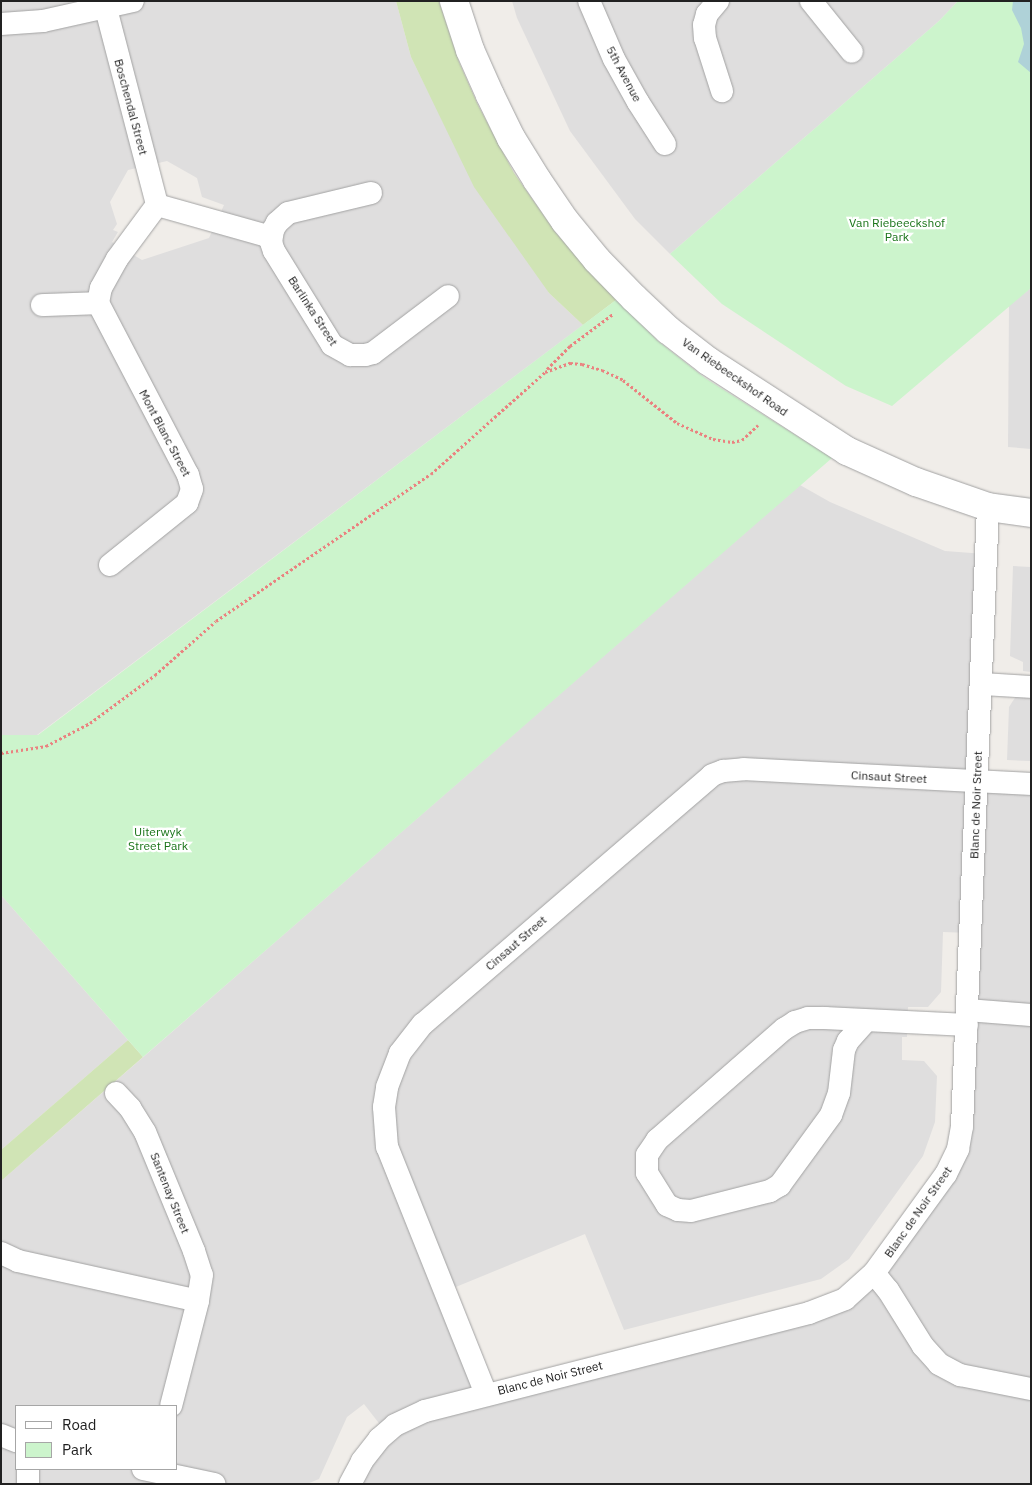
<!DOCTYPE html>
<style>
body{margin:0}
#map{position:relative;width:1032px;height:1485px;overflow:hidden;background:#f0ede9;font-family:"IBM Plex Sans",sans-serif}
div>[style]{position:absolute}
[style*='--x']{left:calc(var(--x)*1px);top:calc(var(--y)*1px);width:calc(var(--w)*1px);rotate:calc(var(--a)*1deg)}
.residential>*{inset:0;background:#dfdede}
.grass>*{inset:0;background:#d0e4b5}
.park>*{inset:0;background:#ccf4cc}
.water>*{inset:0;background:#afd2d8}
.path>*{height:3px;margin-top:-1.5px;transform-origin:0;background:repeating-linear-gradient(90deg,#ea8280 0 2.5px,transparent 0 5px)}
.roads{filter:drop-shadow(0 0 1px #a2a2a2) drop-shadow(0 0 1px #a2a2a2)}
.minor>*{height:22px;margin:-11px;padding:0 11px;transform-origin:11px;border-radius:11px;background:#fff}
.tertiary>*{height:28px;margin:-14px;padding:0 14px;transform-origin:14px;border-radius:14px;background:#fff}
span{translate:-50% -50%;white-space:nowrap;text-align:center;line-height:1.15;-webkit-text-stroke:4.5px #fff;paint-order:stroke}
.street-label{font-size:12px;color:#212121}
.park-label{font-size:12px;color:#1a7419}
.frame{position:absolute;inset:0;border:2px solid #212121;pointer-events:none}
.legend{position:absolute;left:15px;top:1405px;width:162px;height:65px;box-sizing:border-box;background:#fff;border:1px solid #a6a6a6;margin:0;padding:6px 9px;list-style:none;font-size:15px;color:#212121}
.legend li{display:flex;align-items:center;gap:10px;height:25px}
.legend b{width:25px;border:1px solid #a6a6a6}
</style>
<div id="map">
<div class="residential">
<div style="clip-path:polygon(evenodd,1px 1px,396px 1px,411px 57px,428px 91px,549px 293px,583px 325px,37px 735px,1px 735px,1px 1px,167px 161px,197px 178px,202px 197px,224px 205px,209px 238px,142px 260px,112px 242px,118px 232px,113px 230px,117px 224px,110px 202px,128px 170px,167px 161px)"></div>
<div style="clip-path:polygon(512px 1px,958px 1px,939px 21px,670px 254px,635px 219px,570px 131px,517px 18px)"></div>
<div style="clip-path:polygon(1031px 288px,1031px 449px,1008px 447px,1009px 305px)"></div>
<div style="clip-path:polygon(evenodd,800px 485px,830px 502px,945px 551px,985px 554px,977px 782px,1031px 785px,1031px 1484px,348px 1484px,385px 1431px,364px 1404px,347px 1417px,319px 1479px,307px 1484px,1px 1484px,1px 1181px,800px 485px,943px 932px,970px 933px,952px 1161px,840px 1299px,486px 1393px,446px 1291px,585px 1234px,624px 1330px,821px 1279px,849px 1259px,923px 1156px,935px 1122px,937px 1076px,924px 1061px,902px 1060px,902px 1037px,907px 1037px,908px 1007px,928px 1007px,941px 992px,943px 932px,800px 485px,16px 1406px,176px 1406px,176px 1469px,16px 1469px,16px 1406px)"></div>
<div style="clip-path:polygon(1013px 566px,1031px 567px,1031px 672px,1023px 671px,1023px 662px,1010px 656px)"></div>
<div style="clip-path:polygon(1018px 693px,1031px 694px,1031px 761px,1007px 760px,1009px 707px)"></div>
<div style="clip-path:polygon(1px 895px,128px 1040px,1px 1150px)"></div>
</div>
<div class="grass">
<div style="clip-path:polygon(396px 1px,439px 1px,459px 62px,478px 105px,514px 173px,556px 233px,616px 300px,583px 325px,549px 293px,474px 187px,411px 57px)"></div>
<div style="clip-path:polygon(128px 1040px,143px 1057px,1px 1181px,1px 1150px)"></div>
</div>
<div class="park">
<div style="clip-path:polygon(958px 1px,1031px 1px,1031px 288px,892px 406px,846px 386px,722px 304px,670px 254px,939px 21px)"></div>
<div style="clip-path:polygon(616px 300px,658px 341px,705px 378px,832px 458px,143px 1057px,1px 895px,1px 735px,38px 735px)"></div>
</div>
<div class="water">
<div style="clip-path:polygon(1013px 1px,1031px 1px,1031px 73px,1018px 62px,1024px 44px,1021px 28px,1012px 10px)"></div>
</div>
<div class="path">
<div style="--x:547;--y:369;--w:33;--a:-45"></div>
<div style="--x:570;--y:346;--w:54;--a:-36.7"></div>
<div style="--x:1;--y:753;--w:46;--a:-8.8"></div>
<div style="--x:46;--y:746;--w:50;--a:-27.6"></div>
<div style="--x:90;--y:723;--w:81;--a:-36.4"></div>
<div style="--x:155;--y:675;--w:81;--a:-41.5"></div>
<div style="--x:216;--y:621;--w:260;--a:-34.4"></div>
<div style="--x:431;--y:474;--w:153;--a:-41.8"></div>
<div style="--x:545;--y:372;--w:27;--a:-20"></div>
<div style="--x:570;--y:363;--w:12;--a:5"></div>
<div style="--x:582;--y:364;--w:21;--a:17"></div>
<div style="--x:602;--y:370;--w:23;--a:25"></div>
<div style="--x:623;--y:380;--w:69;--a:38.5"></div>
<div style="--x:677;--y:423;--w:39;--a:24"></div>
<div style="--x:713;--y:439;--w:19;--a:9"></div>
<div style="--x:732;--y:442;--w:10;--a:-11"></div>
<div style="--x:742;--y:440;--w:22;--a:-43"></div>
</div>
<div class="roads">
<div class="minor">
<div style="--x:104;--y:1;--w:211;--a:75.4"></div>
<div style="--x:589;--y:1;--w:63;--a:66.7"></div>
<div style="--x:614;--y:59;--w:49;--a:60.8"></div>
<div style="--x:638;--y:102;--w:50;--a:57.3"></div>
<div style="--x:718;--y:1;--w:17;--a:130"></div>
<div style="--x:707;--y:14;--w:11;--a:105"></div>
<div style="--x:704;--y:25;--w:13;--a:86"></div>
<div style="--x:705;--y:38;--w:56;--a:72.2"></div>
<div style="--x:811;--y:1;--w:65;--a:51.2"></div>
<div style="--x:1;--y:24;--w:42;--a:-4.1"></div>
<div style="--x:43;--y:21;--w:92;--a:-12.5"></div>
<div style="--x:371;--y:193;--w:85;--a:166.5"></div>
<div style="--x:288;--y:213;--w:15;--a:138"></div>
<div style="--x:277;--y:223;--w:8;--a:120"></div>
<div style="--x:273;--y:230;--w:12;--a:99"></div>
<div style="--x:271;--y:242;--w:9;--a:72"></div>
<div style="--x:274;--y:251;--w:110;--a:58.3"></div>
<div style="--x:332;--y:345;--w:21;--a:29"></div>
<div style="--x:350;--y:355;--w:15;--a:0"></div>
<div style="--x:365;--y:355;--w:8;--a:-14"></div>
<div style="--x:373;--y:353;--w:94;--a:-37.2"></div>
<div style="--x:157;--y:205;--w:118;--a:15.7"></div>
<div style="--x:42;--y:305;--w:56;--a:-2"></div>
<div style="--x:110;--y:565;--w:99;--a:-38.8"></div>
<div style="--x:187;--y:503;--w:15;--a:-70"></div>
<div style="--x:192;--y:489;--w:15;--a:-106"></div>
<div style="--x:188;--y:475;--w:194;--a:-117.6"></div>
<div style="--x:98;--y:303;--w:15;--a:-79"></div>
<div style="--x:101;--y:288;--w:33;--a:-61"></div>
<div style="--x:117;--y:259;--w:67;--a:-53.5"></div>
<div style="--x:981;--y:684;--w:50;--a:3.4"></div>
<div style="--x:967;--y:1010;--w:64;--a:4.5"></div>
<div style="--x:866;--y:1021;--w:27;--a:132"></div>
<div style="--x:848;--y:1041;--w:10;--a:114"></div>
<div style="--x:844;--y:1050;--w:43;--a:96.6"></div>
<div style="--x:839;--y:1093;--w:23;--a:110"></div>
<div style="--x:831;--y:1115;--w:87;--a:126.1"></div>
<div style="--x:780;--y:1185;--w:12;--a:149"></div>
<div style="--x:770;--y:1191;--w:81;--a:165.8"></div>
<div style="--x:691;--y:1211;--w:13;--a:-176"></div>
<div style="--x:678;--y:1210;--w:12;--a:-156"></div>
<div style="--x:667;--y:1205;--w:38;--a:-122"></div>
<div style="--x:647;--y:1173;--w:18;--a:-90"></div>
<div style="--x:647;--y:1155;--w:18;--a:-56"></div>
<div style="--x:657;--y:1140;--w:169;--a:-41.2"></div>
<div style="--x:784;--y:1029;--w:13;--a:-32"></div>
<div style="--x:795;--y:1022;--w:14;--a:-17"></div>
<div style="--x:808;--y:1018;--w:17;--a:0"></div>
<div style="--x:825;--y:1018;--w:142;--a:2.8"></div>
<div style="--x:116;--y:1093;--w:21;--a:47"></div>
<div style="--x:130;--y:1108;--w:28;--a:58"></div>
<div style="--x:145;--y:1132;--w:129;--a:67.6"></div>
<div style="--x:194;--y:1251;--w:25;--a:72"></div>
<div style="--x:202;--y:1275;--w:26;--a:99"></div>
<div style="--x:198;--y:1301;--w:108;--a:104.4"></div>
<div style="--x:1;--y:1253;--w:19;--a:25"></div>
<div style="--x:18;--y:1261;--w:184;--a:12.5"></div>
<div style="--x:874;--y:1273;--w:22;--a:51"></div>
<div style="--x:888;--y:1290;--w:66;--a:58"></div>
<div style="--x:923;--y:1346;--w:24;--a:48"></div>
<div style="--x:939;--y:1364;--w:24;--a:28"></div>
<div style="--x:960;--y:1375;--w:72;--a:11.2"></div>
<div style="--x:486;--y:1394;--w:266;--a:-111.8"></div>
<div style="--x:387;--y:1147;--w:40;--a:-94.3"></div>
<div style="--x:384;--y:1107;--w:20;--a:-81"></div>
<div style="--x:387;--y:1087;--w:36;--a:-69"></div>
<div style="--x:400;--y:1053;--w:37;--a:-52"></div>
<div style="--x:423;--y:1024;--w:381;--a:-40.7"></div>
<div style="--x:712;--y:775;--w:12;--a:-20"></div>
<div style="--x:723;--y:771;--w:21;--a:-5"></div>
<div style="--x:744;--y:769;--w:287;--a:3"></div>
<div style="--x:1;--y:1435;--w:16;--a:22"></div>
<div style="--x:28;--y:1469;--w:15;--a:90"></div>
<div style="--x:143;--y:1469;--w:73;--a:11.9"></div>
<div style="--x:350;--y:1484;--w:26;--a:-62"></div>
<div style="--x:362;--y:1461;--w:28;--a:-52"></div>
<div style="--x:379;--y:1439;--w:21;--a:-41"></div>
<div style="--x:395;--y:1425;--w:33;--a:-25"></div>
<div style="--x:425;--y:1411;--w:396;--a:-14.3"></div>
<div style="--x:809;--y:1313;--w:39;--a:-21"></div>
<div style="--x:845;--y:1299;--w:39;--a:-42"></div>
<div style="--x:874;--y:1273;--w:122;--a:-54"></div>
<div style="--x:946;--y:1174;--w:28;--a:-64"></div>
<div style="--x:958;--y:1149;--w:23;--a:-80"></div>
<div style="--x:962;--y:1126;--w:620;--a:-87.59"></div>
</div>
<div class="tertiary">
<div style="--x:454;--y:1;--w:52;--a:71.9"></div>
<div style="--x:470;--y:50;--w:49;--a:66"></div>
<div style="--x:490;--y:95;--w:48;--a:64"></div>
<div style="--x:511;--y:138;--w:49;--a:58.2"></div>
<div style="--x:537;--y:180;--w:50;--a:55.7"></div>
<div style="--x:565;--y:221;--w:50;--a:50.6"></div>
<div style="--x:597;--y:260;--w:53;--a:45.8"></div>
<div style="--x:634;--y:298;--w:47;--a:43.3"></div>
<div style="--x:668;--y:330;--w:51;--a:37.8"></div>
<div style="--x:708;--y:361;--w:166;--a:32.9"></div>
<div style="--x:847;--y:451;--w:76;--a:24.2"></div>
<div style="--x:916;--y:482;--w:76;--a:19.1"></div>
<div style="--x:988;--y:507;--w:43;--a:7.9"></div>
</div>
</div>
<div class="street-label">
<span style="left:624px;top:74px;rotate:62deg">5th Avenue</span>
<span style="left:131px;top:107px;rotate:75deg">Boschendal Street</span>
<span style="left:313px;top:311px;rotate:57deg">Barlinka Street</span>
<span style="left:735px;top:377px;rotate:35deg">Van Riebeeckshof Road</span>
<span style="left:165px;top:433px;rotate:62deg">Mont Blanc Street</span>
<span style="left:889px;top:777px;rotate:3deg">Cinsaut Street</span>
<span style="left:976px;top:805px;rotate:-88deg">Blanc de Noir Street</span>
<span style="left:516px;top:943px;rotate:-41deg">Cinsaut Street</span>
<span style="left:170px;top:1193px;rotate:68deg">Santenay Street</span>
<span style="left:918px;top:1212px;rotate:-55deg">Blanc de Noir Street</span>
<span style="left:550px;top:1378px;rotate:-14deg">Blanc de Noir Street</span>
</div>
<div class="park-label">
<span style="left:897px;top:230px">Van Riebeeckshof<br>Park</span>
<span style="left:158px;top:839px">Uiterwyk<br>Street Park</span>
</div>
<div class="frame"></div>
<ul class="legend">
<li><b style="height:6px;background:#fff"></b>Road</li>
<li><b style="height:14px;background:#ccf4cc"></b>Park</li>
</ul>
</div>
